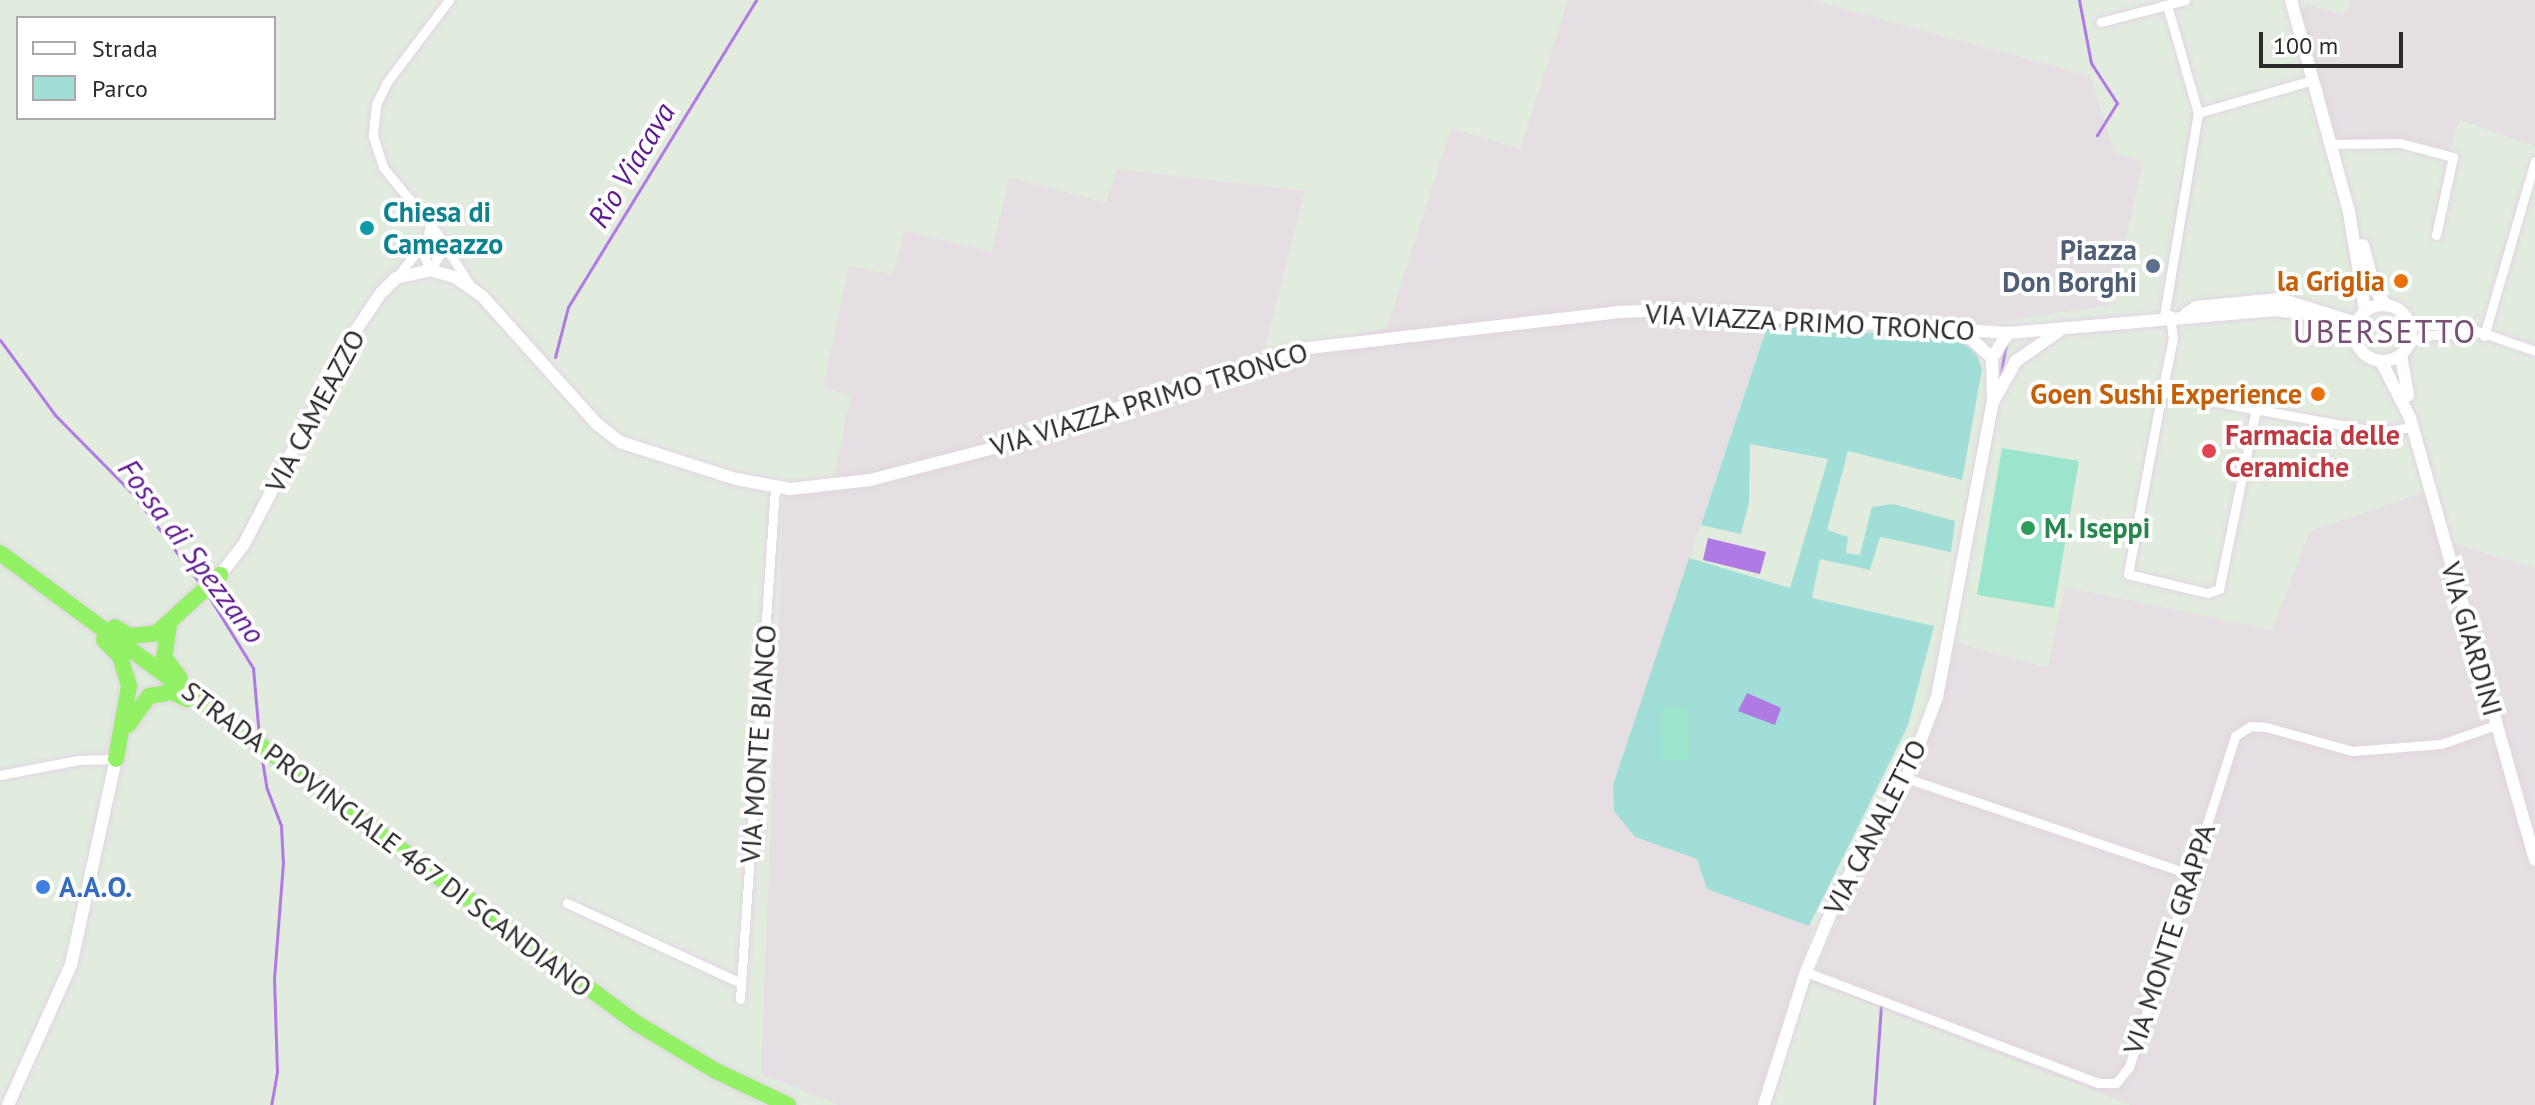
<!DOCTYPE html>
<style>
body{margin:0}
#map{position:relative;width:2535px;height:1105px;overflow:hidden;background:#e1ecdf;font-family:"PT Sans",sans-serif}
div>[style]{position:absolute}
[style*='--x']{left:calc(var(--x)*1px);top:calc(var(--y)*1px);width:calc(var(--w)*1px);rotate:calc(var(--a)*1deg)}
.industrial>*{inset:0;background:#e5dee2}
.green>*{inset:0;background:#a0ded7}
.pitch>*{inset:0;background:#9ce4cc}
.water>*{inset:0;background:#b07ae5}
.stream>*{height:3px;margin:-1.5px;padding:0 1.5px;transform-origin:1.5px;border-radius:1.5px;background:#b07ae5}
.roads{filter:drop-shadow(0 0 2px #e2d4e2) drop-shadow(0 0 2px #e2d4e2)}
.street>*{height:9px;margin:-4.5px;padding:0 4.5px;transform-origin:4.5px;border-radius:4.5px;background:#fff}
.secondary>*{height:12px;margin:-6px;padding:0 6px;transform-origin:6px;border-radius:6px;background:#fff}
.secondary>.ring{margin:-6px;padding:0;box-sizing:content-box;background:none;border:12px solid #fff;border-radius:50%}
.highway>*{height:16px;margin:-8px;padding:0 8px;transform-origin:8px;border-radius:8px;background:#92f164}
.dots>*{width:22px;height:22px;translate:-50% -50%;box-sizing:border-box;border:4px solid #fff;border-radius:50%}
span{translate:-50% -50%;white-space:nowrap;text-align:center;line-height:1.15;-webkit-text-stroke:8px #fff;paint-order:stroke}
.culture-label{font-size:28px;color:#0d838f;font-weight:700}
.left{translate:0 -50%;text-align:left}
.service-label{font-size:28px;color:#4e5e75;font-weight:700}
.right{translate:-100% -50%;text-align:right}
.food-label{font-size:28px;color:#c56008;font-weight:700}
.street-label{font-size:28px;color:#2b2b2b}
.health-label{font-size:28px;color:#be3a42;font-weight:700}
.leisure-label{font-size:28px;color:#27864d;font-weight:700}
.shop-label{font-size:28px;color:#366cbe;font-weight:700}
.water-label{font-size:30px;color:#5f1992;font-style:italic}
.quarter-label{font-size:32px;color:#784f76;letter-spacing:2px}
.legend{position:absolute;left:16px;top:16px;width:260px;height:104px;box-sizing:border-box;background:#fff;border:2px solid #aaa;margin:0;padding:10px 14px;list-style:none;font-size:24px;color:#2b2b2b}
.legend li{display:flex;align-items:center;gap:16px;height:40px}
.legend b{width:40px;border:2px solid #aaa}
.scale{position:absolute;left:2259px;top:32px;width:144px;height:36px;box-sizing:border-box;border:4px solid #2b2b2b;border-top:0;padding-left:10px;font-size:24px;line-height:28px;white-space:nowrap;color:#2b2b2b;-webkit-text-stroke:6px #fff;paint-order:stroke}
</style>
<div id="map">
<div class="industrial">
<div style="clip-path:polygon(1568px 0,1810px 0,2090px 76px,2115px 154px,2143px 162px,2111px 305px,1991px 323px,1772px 312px,1613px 785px,1635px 837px,1697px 859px,1707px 889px,1813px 926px,1757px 1105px,839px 1105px,761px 1074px,784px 484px,833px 483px,851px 395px,823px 388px,849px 266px,893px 275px,904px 231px,992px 252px,1009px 177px,1106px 203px,1117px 169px,1305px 191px,1263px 355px,1387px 328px,1451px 128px,1520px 149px)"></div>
<div style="clip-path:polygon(2351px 0,2535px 0,2535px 146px,2460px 120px,2449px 149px,2415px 142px,2333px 148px,2297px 13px,2308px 5px,2344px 15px)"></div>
<div style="clip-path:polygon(2425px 492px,2438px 539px,2535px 568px,2535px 1105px,2131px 1105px,1811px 982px,1957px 643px,2047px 668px,2065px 587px,2272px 630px,2310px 531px)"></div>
</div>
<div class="green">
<div style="clip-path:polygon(1768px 324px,1959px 340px,1976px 353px,1982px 369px,1962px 480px,1848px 451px,1827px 530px,1848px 537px,1846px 553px,1860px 555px,1872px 507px,1893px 504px,1955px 521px,1951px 552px,1880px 537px,1870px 570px,1820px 559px,1812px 598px,1934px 626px,1908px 725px,1809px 926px,1707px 889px,1697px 859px,1635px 837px,1614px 811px,1613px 785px,1689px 558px,1790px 588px,1828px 459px,1750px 444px,1749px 502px,1741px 534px,1701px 525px)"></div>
</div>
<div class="pitch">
<div style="clip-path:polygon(2002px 448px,2079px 461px,2054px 608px,1977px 595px)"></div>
<div style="clip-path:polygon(1687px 707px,1690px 759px,1661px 760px,1660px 708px)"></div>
</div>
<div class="water">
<div style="clip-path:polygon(1708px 538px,1766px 552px,1760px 574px,1703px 560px)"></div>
<div style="clip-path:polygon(1747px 693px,1781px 708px,1775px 725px,1738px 711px)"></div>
</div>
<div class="stream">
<div style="--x:2079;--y:0;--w:64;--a:79.2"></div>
<div style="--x:2091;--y:63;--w:48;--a:57"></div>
<div style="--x:2117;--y:103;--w:38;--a:122"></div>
<div style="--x:0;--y:340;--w:93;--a:53.7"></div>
<div style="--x:55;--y:415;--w:111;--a:45.4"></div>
<div style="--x:133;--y:494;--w:114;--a:53.2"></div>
<div style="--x:555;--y:357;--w:52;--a:-75.4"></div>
<div style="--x:568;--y:307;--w:360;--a:-58.5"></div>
<div style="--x:2000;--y:376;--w:33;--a:-79"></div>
<div style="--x:208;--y:595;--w:86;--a:58.3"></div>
<div style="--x:253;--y:668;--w:69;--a:85"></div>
<div style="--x:261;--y:753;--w:36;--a:81"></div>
<div style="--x:267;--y:789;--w:40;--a:69"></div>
<div style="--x:281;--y:826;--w:36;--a:87"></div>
<div style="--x:283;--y:862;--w:116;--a:94.4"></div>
<div style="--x:274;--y:978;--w:94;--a:88.2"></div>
<div style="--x:277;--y:1072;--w:34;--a:100"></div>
<div style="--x:1874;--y:1105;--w:100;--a:-86"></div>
</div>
<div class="roads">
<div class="street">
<div style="--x:449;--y:0;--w:103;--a:127.1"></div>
<div style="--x:387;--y:82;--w:25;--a:116"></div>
<div style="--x:376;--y:105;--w:31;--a:96"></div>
<div style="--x:373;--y:136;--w:33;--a:72"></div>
<div style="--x:383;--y:167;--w:85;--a:50.7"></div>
<div style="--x:437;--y:233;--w:64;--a:57.8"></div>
<div style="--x:2101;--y:22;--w:87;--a:-14.7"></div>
<div style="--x:2198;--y:113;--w:120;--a:-16"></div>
<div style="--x:2332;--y:144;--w:68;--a:-0.8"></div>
<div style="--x:2400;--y:143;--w:55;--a:14.8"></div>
<div style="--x:2453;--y:157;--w:80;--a:102.3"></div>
<div style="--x:420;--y:246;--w:26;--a:67"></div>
<div style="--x:430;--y:270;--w:19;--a:-58"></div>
<div style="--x:440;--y:254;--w:18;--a:-96"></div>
<div style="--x:396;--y:278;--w:51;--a:-52.2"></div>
<div style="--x:427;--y:238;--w:13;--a:-77"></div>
<div style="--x:2170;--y:315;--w:23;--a:83"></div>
<div style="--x:2173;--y:338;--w:55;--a:101.5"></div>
<div style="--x:2162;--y:392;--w:222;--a:10.4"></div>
<div style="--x:2380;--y:432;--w:33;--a:-9"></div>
<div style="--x:2164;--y:316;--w:206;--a:-80.5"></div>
<div style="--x:2198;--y:113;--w:112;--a:-106"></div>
<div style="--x:2410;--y:325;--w:50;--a:0"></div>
<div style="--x:2460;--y:325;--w:79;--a:19.1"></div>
<div style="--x:2484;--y:336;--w:182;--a:-73.8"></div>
<div style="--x:2410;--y:342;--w:23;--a:-18"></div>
<div style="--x:2432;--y:335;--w:45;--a:-2.5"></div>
<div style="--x:2162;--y:392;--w:185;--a:100.6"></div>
<div style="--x:2128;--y:574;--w:82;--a:13.4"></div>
<div style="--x:2208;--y:593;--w:12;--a:-20"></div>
<div style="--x:2219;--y:589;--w:184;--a:-78.4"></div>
<div style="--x:0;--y:775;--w:80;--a:-10.8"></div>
<div style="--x:79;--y:760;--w:37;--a:-2"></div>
<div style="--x:1897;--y:775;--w:308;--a:18.7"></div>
<div style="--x:567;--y:903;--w:192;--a:24.7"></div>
<div style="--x:1806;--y:972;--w:312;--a:20.8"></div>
<div style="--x:2098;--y:1083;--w:18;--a:0"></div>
<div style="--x:2116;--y:1083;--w:21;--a:-51"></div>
<div style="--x:2129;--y:1067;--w:348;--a:-72.2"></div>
<div style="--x:2235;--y:736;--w:19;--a:-32"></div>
<div style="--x:2251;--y:726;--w:15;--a:4"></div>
<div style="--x:2266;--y:727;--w:89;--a:15.6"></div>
<div style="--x:2352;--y:751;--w:89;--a:-4.5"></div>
<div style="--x:2441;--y:744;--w:58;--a:-19.1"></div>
<div style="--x:740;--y:999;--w:512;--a:-86.08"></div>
</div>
<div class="secondary">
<div style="--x:2291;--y:0;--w:220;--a:74.7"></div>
<div style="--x:2349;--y:212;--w:99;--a:80.7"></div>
<div style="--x:2363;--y:245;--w:47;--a:75.1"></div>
<div style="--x:2375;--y:290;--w:19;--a:54"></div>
<div class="ring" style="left:2355px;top:305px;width:44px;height:44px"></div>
<div style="--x:2186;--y:314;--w:12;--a:-35"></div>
<div style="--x:2196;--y:307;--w:84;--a:-5.4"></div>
<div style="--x:2280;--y:299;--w:80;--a:17.5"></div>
<div style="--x:1965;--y:333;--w:37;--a:43"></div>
<div style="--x:2401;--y:355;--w:41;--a:80.1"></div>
<div style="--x:2381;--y:361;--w:64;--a:63"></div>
<div style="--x:2410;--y:418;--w:459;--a:74.2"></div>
<div style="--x:1993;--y:399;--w:41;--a:-91.4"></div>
<div style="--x:1992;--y:358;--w:30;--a:-57"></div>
<div style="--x:220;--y:575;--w:39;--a:-52"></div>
<div style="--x:244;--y:544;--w:238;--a:-62.5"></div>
<div style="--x:354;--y:333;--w:48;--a:-56"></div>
<div style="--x:381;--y:293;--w:21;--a:-45"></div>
<div style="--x:396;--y:278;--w:35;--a:-13"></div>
<div style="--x:430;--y:270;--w:26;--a:16"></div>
<div style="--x:455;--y:277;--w:33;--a:35"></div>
<div style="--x:482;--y:296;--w:172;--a:48.1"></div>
<div style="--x:597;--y:424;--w:29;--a:38"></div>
<div style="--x:620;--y:442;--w:122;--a:17.7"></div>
<div style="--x:736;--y:479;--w:55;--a:10.5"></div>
<div style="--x:790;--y:489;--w:81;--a:-6.4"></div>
<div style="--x:870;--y:480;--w:132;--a:-14.5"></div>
<div style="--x:998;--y:447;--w:318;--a:-18"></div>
<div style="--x:1300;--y:349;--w:320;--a:-6.6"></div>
<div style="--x:1618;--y:312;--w:54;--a:-2.1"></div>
<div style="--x:1672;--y:310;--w:337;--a:3.9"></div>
<div style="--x:2008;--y:333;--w:267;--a:-4.9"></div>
<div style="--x:2274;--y:310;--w:32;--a:7"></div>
<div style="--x:2306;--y:314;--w:55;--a:27"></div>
<div style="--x:8;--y:1105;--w:154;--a:-65.8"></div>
<div style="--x:71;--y:965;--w:211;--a:-77.7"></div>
<div style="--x:1764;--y:1105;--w:139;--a:-72.5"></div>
<div style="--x:1806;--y:972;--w:88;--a:-67.2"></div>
<div style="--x:1840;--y:891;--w:130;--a:-59.5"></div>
<div style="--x:1906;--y:779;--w:88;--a:-69.3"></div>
<div style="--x:1937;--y:697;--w:300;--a:-79.3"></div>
<div style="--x:1993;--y:402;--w:47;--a:-60.7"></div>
<div style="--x:2016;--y:361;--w:52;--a:-34.9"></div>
</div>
<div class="highway">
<div style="--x:0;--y:553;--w:791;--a:36.46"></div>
<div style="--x:636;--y:1023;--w:93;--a:31"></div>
<div style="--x:716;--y:1071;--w:80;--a:25.3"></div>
<div style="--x:169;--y:626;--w:31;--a:99"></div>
<div style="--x:164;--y:657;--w:26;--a:53"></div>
<div style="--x:115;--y:627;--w:17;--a:31"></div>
<div style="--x:130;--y:636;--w:27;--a:-6"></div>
<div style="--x:157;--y:633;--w:86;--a:-42.6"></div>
<div style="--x:104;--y:640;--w:23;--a:45"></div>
<div style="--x:120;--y:656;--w:31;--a:73"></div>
<div style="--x:129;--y:686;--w:74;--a:100.1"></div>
<div style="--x:128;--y:725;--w:36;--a:-54"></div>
<div style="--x:149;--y:696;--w:23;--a:-10"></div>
<div style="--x:172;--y:692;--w:17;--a:25"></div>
</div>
</div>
<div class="dots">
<div style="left:367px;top:228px;background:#0f9aa8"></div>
<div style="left:2153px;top:266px;background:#5c6f8a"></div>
<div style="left:2401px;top:281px;background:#e8710a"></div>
<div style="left:2318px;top:394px;background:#e8710a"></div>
<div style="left:2209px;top:451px;background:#e0444e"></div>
<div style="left:2028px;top:528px;background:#2e9e5b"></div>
<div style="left:43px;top:887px;background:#3f7fe0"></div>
</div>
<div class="culture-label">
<span class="left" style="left:383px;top:228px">Chiesa di<br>Cameazzo</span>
</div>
<div class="service-label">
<span class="right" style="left:2137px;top:266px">Piazza<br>Don Borghi</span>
</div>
<div class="food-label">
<span class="right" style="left:2385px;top:281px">la Griglia</span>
<span class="right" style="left:2302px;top:394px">Goen Sushi Experience</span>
</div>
<div class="street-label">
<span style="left:1810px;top:322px;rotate:3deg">VIA VIAZZA PRIMO TRONCO</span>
<span style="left:1149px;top:399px;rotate:-17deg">VIA VIAZZA PRIMO TRONCO</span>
<span style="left:315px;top:411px;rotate:-62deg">VIA CAMEAZZO</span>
<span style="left:2472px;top:639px;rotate:74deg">VIA GIARDINI</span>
<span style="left:758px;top:744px;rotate:-86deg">VIA MONTE BIANCO</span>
<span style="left:1875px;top:827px;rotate:-63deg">VIA CANALETTO</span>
<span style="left:387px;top:839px;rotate:37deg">STRADA PROVINCIALE 467 DI SCANDIANO</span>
<span style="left:2169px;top:939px;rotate:-72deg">VIA MONTE GRAPPA</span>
</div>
<div class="health-label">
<span class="left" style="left:2225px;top:451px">Farmacia delle<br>Ceramiche</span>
</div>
<div class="leisure-label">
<span class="left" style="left:2044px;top:528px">M. Iseppi</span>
</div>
<div class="shop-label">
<span class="left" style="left:59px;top:887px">A.A.O.</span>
</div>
<div class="water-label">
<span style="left:631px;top:165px;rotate:-59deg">Rio Viacava</span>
<span style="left:192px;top:551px;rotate:53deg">Fossa di Spezzano</span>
</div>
<div class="quarter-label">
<span style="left:2385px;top:331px">UBERSETTO</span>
</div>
<ul class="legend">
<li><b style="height:10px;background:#fff"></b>Strada</li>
<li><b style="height:22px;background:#a0ded7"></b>Parco</li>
</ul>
<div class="scale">100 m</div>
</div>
